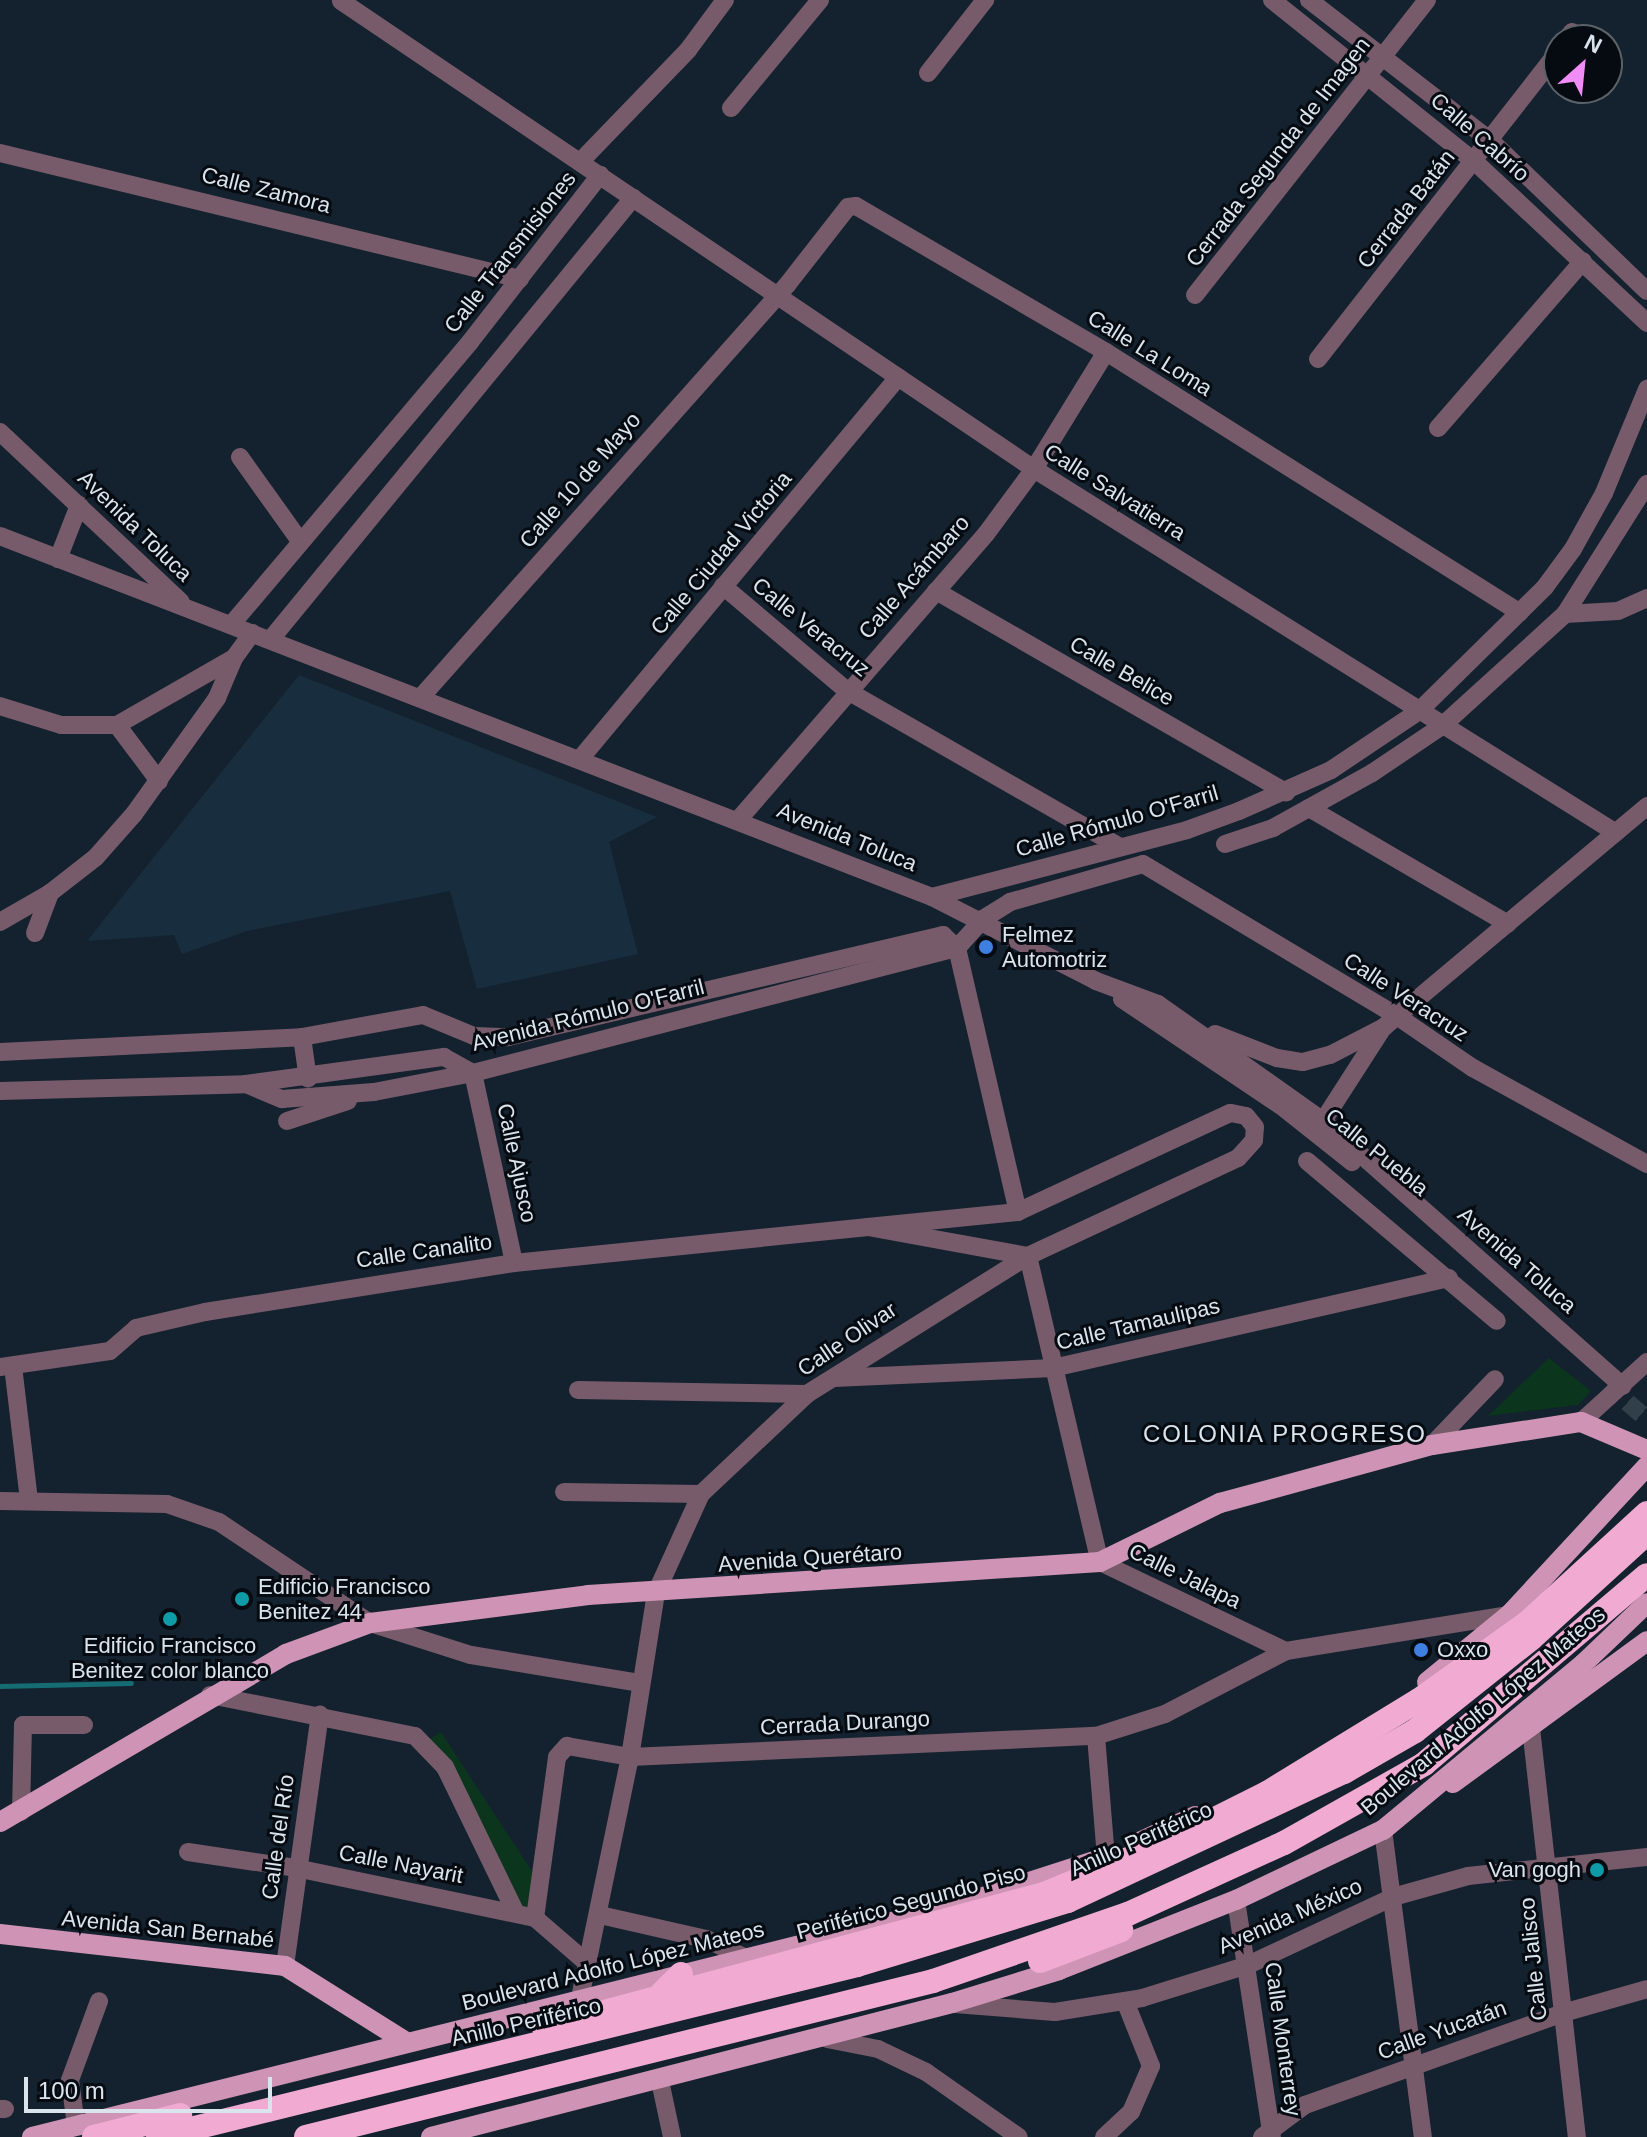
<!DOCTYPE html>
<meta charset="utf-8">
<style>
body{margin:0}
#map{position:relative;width:1647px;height:2137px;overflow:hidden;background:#13222e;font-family:Helvetica,sans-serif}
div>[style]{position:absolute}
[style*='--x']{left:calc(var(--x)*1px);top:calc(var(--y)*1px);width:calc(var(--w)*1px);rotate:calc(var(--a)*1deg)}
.built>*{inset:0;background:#182e3e}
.green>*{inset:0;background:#0b351d}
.stream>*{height:5px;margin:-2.5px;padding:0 2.5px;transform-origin:2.5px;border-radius:2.5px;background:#156c73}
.minor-tunnel>*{height:18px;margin-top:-9px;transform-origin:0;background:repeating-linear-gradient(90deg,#313f4a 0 18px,transparent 0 27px)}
.minor>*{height:18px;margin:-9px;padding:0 9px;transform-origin:9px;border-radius:9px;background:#775b6a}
.major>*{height:20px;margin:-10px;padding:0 10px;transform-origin:10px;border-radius:10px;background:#cf94b5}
.highway>*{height:24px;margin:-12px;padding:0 12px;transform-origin:12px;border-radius:12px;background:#f1abd3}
.highway-bridge>*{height:24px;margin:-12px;padding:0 12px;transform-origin:12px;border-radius:12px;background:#f1abd3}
.dots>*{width:22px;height:22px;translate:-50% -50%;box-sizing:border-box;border:4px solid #050b10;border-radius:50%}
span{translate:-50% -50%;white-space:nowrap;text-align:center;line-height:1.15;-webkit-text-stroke:6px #050b10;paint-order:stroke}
.street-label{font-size:22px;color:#dae4ec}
.poi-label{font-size:22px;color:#dae4ec}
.left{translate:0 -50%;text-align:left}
.right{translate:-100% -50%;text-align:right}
.neighbourhood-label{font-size:24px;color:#dae4ec;letter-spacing:2px}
.north{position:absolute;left:1543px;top:24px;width:80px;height:80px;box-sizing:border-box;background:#050b10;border:2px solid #5a6268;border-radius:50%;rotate:27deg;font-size:22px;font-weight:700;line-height:32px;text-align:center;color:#dae4ec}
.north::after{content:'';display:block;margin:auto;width:28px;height:36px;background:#f18bf5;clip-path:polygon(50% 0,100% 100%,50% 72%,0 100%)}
.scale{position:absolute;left:24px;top:2077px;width:248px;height:36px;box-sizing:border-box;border:4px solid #dae4ec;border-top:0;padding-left:10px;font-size:24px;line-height:28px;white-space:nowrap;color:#dae4ec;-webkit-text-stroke:6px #050b10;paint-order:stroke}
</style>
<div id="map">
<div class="built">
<div style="clip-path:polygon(299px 675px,657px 817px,609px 842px,638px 954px,477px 989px,450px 891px,247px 931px,182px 954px,174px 935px,87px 941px)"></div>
</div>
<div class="green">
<div style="clip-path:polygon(1549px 1358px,1591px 1391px,1578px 1405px,1488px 1416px)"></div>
<div style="clip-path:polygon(441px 1732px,535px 1876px,525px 1927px,508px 1912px,433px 1764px,418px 1747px)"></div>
</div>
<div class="stream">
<div style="--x:0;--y:1686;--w:131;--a:-1.3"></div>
</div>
<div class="minor-tunnel">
<div style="--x:1607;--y:1385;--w:52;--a:40.4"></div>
</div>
<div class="minor">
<div style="--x:1272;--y:0;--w:258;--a:38.6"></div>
<div style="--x:1474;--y:161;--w:237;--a:43.1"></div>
<div style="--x:1309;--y:0;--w:230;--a:37.8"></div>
<div style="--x:1491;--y:141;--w:216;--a:43.9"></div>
<div style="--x:341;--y:1;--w:836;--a:34.03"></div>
<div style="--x:1034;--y:469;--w:686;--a:32.02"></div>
<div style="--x:1566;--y:40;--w:10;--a:-53"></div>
<div style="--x:928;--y:73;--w:93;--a:-52"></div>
<div style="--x:731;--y:108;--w:140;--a:-50.5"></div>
<div style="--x:0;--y:153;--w:535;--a:13.62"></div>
<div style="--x:580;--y:162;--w:156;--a:-46"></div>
<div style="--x:688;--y:50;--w:62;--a:-53.5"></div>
<div style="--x:1195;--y:295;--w:375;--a:-51.8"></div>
<div style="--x:1318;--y:359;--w:392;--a:-52"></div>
<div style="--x:1438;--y:428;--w:221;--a:-49"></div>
<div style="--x:0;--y:432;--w:248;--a:43.2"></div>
<div style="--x:240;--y:457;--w:103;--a:54.5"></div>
<div style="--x:0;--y:536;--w:999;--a:21.17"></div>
<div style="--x:932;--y:897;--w:184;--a:27.1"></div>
<div style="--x:1096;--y:981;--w:66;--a:20.4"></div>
<div style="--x:1158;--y:1004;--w:202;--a:35.3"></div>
<div style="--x:1323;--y:1121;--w:400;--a:41.5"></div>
<div style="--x:58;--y:559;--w:58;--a:-68.7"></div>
<div style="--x:723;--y:586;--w:161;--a:40.2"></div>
<div style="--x:846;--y:690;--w:316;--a:29.8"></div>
<div style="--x:936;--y:591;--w:404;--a:29.9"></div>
<div style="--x:1565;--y:614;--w:53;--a:-3.2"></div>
<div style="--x:1618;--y:611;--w:32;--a:-24"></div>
<div style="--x:231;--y:625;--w:370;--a:-49.8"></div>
<div style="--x:470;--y:342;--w:212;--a:-52.1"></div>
<div style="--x:271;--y:639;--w:571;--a:-50.62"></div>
<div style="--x:422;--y:696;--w:550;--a:-48.39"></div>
<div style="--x:787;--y:285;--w:99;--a:-52"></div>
<div style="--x:848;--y:207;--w:8;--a:-7"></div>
<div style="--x:856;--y:206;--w:290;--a:30.3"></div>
<div style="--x:1106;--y:352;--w:489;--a:32.2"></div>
<div style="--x:0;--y:706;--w:64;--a:17.3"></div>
<div style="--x:61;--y:725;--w:56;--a:0"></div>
<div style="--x:117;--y:725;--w:135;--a:-29.8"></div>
<div style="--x:234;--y:658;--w:31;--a:-54"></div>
<div style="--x:117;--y:725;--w:70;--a:53.1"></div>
<div style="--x:580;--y:759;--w:497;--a:-50.2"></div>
<div style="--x:1309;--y:808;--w:230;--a:30.2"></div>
<div style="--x:739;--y:819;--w:377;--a:-49.1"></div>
<div style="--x:986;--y:534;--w:81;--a:-53.6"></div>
<div style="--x:1034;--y:469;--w:137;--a:-58.4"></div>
<div style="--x:1225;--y:844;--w:51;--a:-18.4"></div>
<div style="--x:1273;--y:828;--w:113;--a:-29.1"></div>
<div style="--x:1372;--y:773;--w:84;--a:-33.9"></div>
<div style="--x:1442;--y:726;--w:166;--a:-42.3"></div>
<div style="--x:1565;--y:614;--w:154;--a:-57.8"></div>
<div style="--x:932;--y:897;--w:264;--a:-14.7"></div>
<div style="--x:1187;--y:830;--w:55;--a:-20.1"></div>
<div style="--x:1239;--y:811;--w:101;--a:-24"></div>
<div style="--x:1331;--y:770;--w:106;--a:-33.8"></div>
<div style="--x:1419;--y:711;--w:177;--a:-44.5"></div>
<div style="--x:1545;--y:587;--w:47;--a:-53.6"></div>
<div style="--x:1573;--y:549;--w:64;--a:-61"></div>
<div style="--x:1604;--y:493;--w:113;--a:-67.5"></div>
<div style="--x:0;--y:922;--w:58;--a:-30.1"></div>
<div style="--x:50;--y:893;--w:58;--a:-38"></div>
<div style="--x:96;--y:857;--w:57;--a:-48.5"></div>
<div style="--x:134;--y:814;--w:143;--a:-54.4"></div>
<div style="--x:217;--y:698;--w:43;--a:-67"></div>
<div style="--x:35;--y:933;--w:43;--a:-69.4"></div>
<div style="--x:1122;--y:999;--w:190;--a:33.9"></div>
<div style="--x:1280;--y:1105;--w:92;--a:38.4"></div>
<div style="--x:1215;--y:1034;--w:66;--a:21.2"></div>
<div style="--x:1277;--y:1058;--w:26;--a:9"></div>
<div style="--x:1303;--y:1062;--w:28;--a:-15"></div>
<div style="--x:1330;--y:1055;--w:61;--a:-27.4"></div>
<div style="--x:1384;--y:1027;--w:344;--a:-40"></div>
<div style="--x:302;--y:1037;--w:42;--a:81.9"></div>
<div style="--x:0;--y:1052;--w:302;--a:-2.8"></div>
<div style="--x:302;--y:1037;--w:123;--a:-10.3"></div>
<div style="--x:423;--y:1015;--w:55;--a:22.4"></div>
<div style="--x:474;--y:1036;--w:34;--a:2"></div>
<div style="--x:508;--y:1037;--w:447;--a:-13.2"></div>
<div style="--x:943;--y:935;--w:19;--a:43"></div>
<div style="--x:957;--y:948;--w:271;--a:77"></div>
<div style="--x:473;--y:1073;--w:194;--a:77.8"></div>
<div style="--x:246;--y:1084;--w:39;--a:23"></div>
<div style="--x:282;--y:1099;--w:92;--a:-4.4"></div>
<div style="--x:374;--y:1092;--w:101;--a:-10.9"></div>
<div style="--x:473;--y:1073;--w:500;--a:-14.5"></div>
<div style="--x:957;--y:948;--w:39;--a:-48"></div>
<div style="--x:983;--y:919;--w:32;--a:-32"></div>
<div style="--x:1010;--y:902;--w:138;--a:-15.9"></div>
<div style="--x:1143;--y:864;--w:292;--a:30.9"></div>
<div style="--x:1394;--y:1014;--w:96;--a:34.4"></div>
<div style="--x:1473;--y:1068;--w:199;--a:28.9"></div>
<div style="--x:0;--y:1091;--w:246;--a:-1.6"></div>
<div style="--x:246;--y:1084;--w:200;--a:-7.8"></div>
<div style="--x:444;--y:1057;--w:33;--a:29"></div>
<div style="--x:287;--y:1121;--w:64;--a:-18.2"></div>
<div style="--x:1323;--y:1121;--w:109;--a:-57.3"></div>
<div style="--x:1307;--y:1161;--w:248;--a:40.1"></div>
<div style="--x:1028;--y:1256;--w:314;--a:76.8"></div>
<div style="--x:1100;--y:1562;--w:206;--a:25.6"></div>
<div style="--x:1286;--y:1651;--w:226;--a:-9.2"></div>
<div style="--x:13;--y:1366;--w:136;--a:83.2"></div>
<div style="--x:0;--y:1367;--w:111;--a:-8.3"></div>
<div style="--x:110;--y:1351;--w:35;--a:-41"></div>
<div style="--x:136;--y:1328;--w:71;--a:-13.1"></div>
<div style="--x:205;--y:1312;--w:313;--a:-9"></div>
<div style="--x:514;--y:1263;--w:356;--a:-5.8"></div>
<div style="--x:868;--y:1227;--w:163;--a:10.3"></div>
<div style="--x:834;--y:1378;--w:219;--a:-2.6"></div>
<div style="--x:1053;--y:1368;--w:406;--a:-12.8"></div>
<div style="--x:578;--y:1390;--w:229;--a:1"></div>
<div style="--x:1581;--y:1422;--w:89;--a:-42.3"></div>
<div style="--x:1432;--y:1445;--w:91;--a:-46.3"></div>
<div style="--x:564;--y:1492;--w:137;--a:0.8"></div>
<div style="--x:0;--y:1501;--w:167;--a:1"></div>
<div style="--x:167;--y:1504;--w:55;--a:19.1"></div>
<div style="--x:219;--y:1522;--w:182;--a:33.8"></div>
<div style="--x:370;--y:1623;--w:106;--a:17.6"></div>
<div style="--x:471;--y:1655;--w:172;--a:9.4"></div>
<div style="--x:210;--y:1695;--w:209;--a:11.3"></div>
<div style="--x:415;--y:1736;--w:43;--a:45.9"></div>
<div style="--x:445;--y:1767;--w:162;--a:64.1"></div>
<div style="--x:1531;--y:1728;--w:412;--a:83.6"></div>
<div style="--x:1096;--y:1736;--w:122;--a:85.3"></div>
<div style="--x:21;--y:1812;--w:87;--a:-88.7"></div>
<div style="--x:23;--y:1725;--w:61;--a:0"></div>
<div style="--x:1383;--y:1830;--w:310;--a:82.6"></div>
<div style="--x:188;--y:1852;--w:109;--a:8.4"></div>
<div style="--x:296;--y:1868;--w:244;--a:11.8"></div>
<div style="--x:535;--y:1918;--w:69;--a:40.9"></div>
<div style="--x:1236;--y:1900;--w:240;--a:81.4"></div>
<div style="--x:600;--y:1915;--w:109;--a:12.8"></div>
<div style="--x:706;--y:1939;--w:44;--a:25.4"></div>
<div style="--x:535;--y:1918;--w:162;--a:-82.2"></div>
<div style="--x:557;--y:1757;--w:15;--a:-48"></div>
<div style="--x:567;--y:1746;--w:64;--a:9.9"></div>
<div style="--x:630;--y:1757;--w:466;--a:-2.6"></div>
<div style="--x:1096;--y:1736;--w:72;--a:-17.7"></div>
<div style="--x:1165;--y:1714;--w:136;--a:-27.5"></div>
<div style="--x:285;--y:1966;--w:254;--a:-82.1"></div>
<div style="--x:580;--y:1998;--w:246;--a:-78.3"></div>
<div style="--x:630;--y:1757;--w:166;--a:-81"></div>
<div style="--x:656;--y:1593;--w:109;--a:-65.6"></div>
<div style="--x:701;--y:1494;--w:146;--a:-43.3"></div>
<div style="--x:807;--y:1394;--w:261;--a:-32"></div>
<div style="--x:1028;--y:1256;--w:232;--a:-25"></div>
<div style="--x:1238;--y:1158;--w:24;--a:-48"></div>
<div style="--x:1254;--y:1140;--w:13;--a:-86"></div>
<div style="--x:1255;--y:1127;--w:14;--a:-129"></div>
<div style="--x:1246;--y:1116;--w:16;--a:-169"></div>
<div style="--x:1230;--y:1113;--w:234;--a:155"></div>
<div style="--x:1018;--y:1212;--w:151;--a:174.3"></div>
<div style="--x:955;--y:2004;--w:100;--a:4.6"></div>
<div style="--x:1055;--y:2012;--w:88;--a:-9.1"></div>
<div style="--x:1142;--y:1998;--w:111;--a:-17.3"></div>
<div style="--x:1248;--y:1965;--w:160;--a:-25.1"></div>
<div style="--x:1393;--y:1897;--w:78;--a:-15.6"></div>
<div style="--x:1468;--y:1876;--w:180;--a:-6.1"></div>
<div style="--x:827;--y:2039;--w:52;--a:11.1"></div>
<div style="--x:878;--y:2049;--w:53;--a:25.6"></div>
<div style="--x:926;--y:2072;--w:113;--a:35"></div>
<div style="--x:660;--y:2081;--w:57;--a:77.9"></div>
<div style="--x:0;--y:2109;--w:5;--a:0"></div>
<div style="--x:76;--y:2126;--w:46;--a:-97.4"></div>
<div style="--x:70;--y:2080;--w:84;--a:-69.8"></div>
<div style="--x:1104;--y:2137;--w:37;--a:-43"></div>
<div style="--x:1131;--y:2112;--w:50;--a:-66.5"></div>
<div style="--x:1151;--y:2066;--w:70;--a:-111.8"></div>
<div style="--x:1262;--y:2137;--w:54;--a:-36.7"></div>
<div style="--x:1305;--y:2105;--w:274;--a:-19.6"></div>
<div style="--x:1563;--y:2013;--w:87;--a:-15.9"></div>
</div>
<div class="major">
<div style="--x:1427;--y:1682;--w:106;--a:-39.3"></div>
<div style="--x:1509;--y:1615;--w:203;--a:-47.2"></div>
<div style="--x:1453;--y:1783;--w:240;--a:-36.2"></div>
<div style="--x:0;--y:1822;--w:332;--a:-30.4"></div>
<div style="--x:286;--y:1654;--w:90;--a:-20.3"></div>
<div style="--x:370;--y:1623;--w:220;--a:-7.3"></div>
<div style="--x:588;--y:1595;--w:513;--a:-3.69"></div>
<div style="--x:1100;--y:1562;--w:134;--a:-26.2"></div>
<div style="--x:1220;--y:1503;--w:220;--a:-15.3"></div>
<div style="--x:1432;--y:1445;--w:151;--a:-8.8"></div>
<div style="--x:1581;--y:1422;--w:72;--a:23"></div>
<div style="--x:1137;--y:1843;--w:64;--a:-25"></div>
<div style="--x:0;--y:1934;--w:287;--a:6.4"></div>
<div style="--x:285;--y:1966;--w:143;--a:32.1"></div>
<div style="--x:32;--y:2137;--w:948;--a:-14.04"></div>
<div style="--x:952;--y:1907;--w:160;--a:-17.9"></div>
<div style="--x:431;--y:2137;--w:538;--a:-14.42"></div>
<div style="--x:952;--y:2003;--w:112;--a:-17.1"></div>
<div style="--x:1059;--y:1970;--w:190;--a:-21.6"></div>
<div style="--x:1236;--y:1900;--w:163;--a:-25.5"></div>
<div style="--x:1383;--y:1830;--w:260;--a:-39.7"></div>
<div style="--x:1583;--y:1664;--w:88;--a:-43.6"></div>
</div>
<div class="highway">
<div style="--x:1040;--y:1961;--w:87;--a:-20.9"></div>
<div style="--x:652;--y:2003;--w:41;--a:-45"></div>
<div style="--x:94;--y:2137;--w:89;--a:-14.3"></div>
<div style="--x:158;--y:2137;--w:720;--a:-13.82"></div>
<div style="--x:857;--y:1965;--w:220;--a:-16.9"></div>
<div style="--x:1068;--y:1901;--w:305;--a:-25.1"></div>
<div style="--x:1344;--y:1772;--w:82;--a:-30"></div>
<div style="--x:1415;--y:1731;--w:149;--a:-38.5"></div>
<div style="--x:1532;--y:1638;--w:156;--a:-42.4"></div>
<div style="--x:306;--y:2137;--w:646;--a:-13.97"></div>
<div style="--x:933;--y:1981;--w:206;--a:-19"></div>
<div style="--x:1128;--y:1914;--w:171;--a:-24.5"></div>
<div style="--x:1284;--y:1843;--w:161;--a:-29.4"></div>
<div style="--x:1424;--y:1764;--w:292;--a:-40.3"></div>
</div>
<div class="highway-bridge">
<div style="--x:544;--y:2028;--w:518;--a:-15"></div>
<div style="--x:1044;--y:1894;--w:135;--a:-22.6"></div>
<div style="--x:1169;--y:1842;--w:110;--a:-26.6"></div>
<div style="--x:1267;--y:1793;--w:178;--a:-31.5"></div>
<div style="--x:1419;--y:1700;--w:133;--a:-35.5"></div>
<div style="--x:1527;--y:1623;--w:163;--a:-42.5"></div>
</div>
<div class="dots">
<div style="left:986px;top:947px;background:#3f7fe0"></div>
<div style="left:242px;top:1599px;background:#0f9aa8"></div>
<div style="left:170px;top:1619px;background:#0f9aa8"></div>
<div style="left:1421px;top:1650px;background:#3f7fe0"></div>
<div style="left:1597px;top:1870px;background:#0f9aa8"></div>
</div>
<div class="street-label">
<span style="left:1480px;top:137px;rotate:41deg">Calle Cabrío</span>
<span style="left:1278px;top:152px;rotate:-52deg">Cerrada Segunda de Imagen</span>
<span style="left:266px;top:190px;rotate:14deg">Calle Zamora</span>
<span style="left:1406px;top:209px;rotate:-52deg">Cerrada Batán</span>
<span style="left:510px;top:252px;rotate:-52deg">Calle Transmisiones</span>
<span style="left:1150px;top:353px;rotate:32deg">Calle La Loma</span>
<span style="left:580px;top:480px;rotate:-49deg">Calle 10 de Mayo</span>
<span style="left:1115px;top:492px;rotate:32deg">Calle Salvatierra</span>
<span style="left:135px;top:526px;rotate:44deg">Avenida Toluca</span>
<span style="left:721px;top:553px;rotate:-50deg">Calle Ciudad Victoria</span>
<span style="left:914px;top:577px;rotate:-49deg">Calle Acámbaro</span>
<span style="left:811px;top:627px;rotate:39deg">Calle Veracruz</span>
<span style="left:1122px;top:671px;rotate:30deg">Calle Belice</span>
<span style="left:1117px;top:821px;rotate:-16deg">Calle Rómulo O'Farril</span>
<span style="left:847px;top:837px;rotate:22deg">Avenida Toluca</span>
<span style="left:1406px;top:997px;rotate:33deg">Calle Veracruz</span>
<span style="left:588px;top:1015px;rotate:-14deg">Avenida Rómulo O'Farril</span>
<span style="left:1377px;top:1152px;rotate:39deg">Calle Puebla</span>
<span style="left:517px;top:1163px;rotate:78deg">Calle Ajusco</span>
<span style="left:424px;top:1251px;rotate:-8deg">Calle Canalito</span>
<span style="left:1517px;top:1260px;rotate:41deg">Avenida Toluca</span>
<span style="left:1138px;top:1324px;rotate:-13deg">Calle Tamaulipas</span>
<span style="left:847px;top:1339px;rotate:-34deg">Calle Olivar</span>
<span style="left:810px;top:1558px;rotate:-4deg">Avenida Querétaro</span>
<span style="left:1185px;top:1576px;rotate:26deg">Calle Jalapa</span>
<span style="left:1483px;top:1711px;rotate:-40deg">Boulevard Adolfo López Mateos</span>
<span style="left:845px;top:1723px;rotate:-3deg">Cerrada Durango</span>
<span style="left:278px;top:1837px;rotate:-82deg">Calle del Río</span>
<span style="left:1141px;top:1839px;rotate:-24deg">Anillo Periférico</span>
<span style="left:401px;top:1864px;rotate:11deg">Calle Nayarit</span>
<span style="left:911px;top:1902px;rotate:-15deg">Periférico Segundo Piso</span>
<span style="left:1290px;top:1916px;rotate:-24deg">Avenida México</span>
<span style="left:168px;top:1929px;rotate:6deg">Avenida San Bernabé</span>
<span style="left:1533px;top:1959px;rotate:-96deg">Calle Jalisco</span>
<span style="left:613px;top:1966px;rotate:-14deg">Boulevard Adolfo López Mateos</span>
<span style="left:526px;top:2022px;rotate:-13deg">Anillo Periférico</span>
<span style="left:1442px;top:2030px;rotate:-20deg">Calle Yucatán</span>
<span style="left:1283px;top:2039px;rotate:82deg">Calle Monterrey</span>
</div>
<div class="poi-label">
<span class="left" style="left:1002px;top:947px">Felmez<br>Automotriz</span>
<span class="left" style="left:258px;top:1599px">Edificio Francisco<br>Benitez 44</span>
<span style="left:170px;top:1658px">Edificio Francisco<br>Benitez color blanco</span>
<span class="left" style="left:1437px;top:1650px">Oxxo</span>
<span class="right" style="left:1581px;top:1870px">Van gogh</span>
</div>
<div class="neighbourhood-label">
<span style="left:1285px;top:1434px">COLONIA PROGRESO</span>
</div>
<div class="north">N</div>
<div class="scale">100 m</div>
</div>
